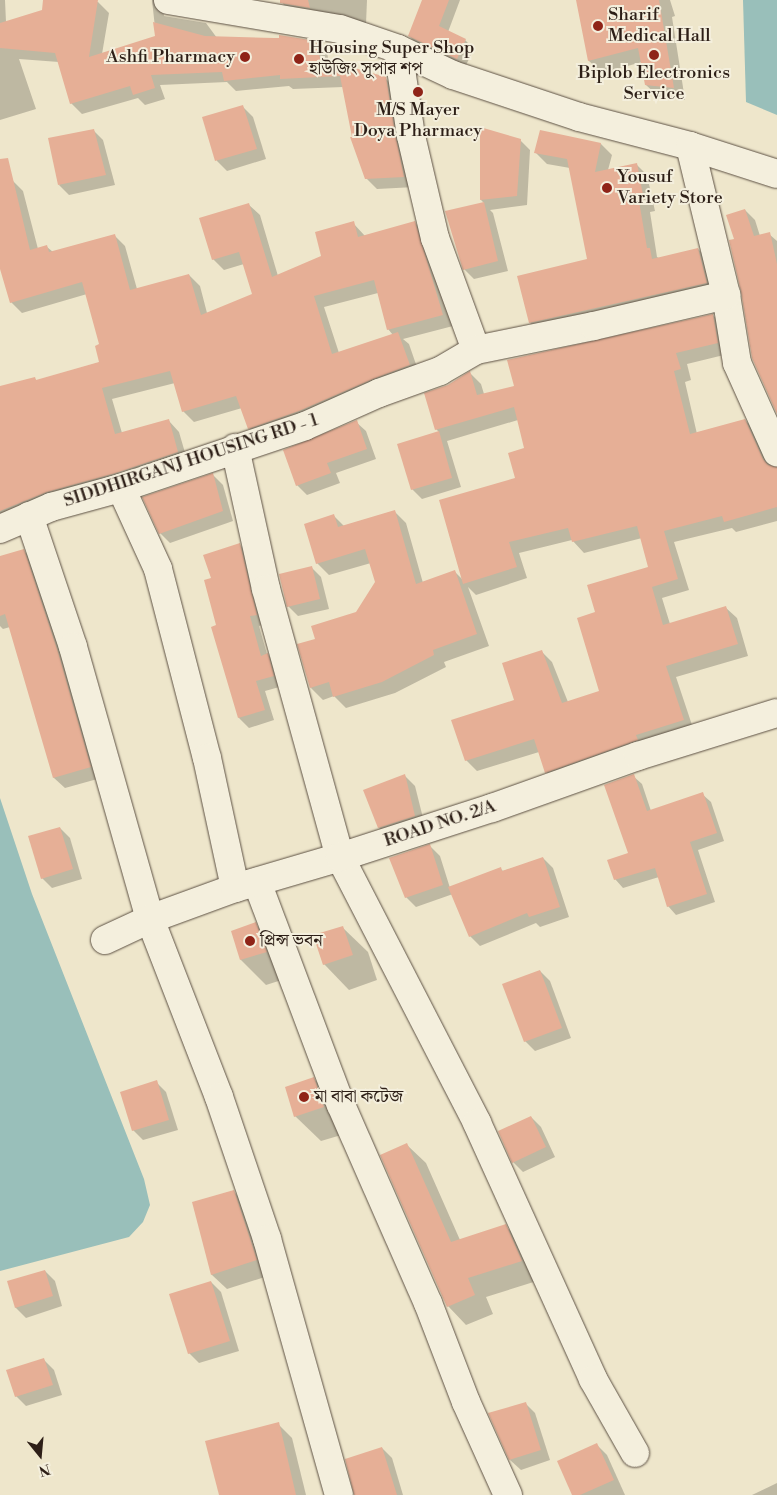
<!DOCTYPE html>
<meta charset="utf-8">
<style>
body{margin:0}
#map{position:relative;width:777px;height:1495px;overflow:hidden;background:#eee6cb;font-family:"Libre Bodoni","Noto Serif Bengali",serif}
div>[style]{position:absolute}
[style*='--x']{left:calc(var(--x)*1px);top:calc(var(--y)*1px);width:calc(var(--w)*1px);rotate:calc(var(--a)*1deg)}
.water>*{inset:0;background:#99bfba}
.shadow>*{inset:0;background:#0003}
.building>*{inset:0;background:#e6af96}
.roads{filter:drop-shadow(0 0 1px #5d5144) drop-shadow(0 0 1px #5d5144)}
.street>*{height:28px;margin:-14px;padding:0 14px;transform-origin:14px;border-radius:14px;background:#f4efdd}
.dots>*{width:14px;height:14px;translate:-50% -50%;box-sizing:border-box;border:2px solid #f4efdd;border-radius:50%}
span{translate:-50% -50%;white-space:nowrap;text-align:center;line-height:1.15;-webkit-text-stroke:4px #f4efdd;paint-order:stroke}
.poi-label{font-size:18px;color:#2d1f17}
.left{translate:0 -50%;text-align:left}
.right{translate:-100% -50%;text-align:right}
.street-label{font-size:18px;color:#2d1f17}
.north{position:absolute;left:15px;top:1430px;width:50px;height:50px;-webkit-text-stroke:4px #f4efdd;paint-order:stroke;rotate:163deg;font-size:14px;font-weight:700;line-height:20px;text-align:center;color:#2d1f17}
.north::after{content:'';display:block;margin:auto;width:18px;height:22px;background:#2d1f17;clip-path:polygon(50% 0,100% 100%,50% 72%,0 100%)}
</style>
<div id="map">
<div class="water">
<div style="clip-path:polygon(743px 0,777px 0,777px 115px,746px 102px)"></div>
<div style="clip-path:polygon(0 798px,32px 894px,144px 1179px,150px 1205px,143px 1222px,129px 1237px,0 1271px)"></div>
</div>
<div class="shadow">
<div style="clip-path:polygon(0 0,5px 0,6px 22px,43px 11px,44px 0,98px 2px,109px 13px,102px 54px,156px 37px,152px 0,168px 0,163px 9px,164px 16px,206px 23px,217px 38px,316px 42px,327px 53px,329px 62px,386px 79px,397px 90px,415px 187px,377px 189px,366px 178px,353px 138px,343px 87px,293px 89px,289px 86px,236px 91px,227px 82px,160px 85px,165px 99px,145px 105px,138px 98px,82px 114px,71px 103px,59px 62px,19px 59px,36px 109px,0 120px)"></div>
<div style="clip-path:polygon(280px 0,367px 0,366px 24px,289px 11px)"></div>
<div style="clip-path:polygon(423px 0,460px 0,448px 32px,465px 40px,474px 49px,465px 67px,418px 45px,409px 36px)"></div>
<div style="clip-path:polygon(577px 0,670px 0,675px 16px,672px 17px,685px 100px,659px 97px,646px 85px,642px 62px,602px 73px,589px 61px)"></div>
<div style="clip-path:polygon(243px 107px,253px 117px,266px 159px,227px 171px,217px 161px,204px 118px)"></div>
<div style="clip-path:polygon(481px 129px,520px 140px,530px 150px,527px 205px,490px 210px,493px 213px,508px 271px,474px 279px,464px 269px,484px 203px,481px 200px)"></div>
<div style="clip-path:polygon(93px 130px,103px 140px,115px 185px,69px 195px,59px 185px)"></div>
<div style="clip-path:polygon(541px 131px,601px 144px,612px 155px,608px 170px,636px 164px,647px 175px,655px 211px,650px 212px,657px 257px,659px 258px,698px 249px,709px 260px,717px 294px,541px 334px,530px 323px,588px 260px,570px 168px,547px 164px,536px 153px)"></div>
<div style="clip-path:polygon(evenodd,0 175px,12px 180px,23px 191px,38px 249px,47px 247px,53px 252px,114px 235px,125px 246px,137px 289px,189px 275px,200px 286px,207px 313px,254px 295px,244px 264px,224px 270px,213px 259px,249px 205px,260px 215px,278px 276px,322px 257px,353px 223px,365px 236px,415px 223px,426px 234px,453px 326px,403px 339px,409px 344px,420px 376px,260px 439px,249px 428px,242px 408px,194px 422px,183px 411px,175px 383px,112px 399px,122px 433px,169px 421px,179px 432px,188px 463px,0 523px,0 387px,34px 378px,37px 381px,101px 362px,101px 345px,87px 294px,22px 313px,11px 302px,0 264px,0 175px,378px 293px,388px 329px,393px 335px,339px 353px,324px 307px,378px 293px)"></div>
<div style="clip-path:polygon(745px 210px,755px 220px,760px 236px,769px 234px,777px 241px,777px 411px,735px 240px)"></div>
<div style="clip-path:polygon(713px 315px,724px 327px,728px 354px,687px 364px,691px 380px,685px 382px,697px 434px,745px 420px,756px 431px,772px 467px,777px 469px,777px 521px,736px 532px,732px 528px,674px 542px,689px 590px,662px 598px,670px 624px,725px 607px,737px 618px,748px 656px,676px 677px,694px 731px,557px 783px,546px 772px,539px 752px,477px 771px,466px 760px,516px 701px,541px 651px,552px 662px,568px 702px,601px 692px,597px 613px,649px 568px,642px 538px,584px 553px,572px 540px,519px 553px,527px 578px,476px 595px,468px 587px,489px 646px,444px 662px,446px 667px,395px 693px,346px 708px,334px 696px,323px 700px,311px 688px,317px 640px,357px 613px,376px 582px,371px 563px,329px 575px,317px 563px,334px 516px,344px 526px,394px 511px,406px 523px,423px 583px,455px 572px,463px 580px,517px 479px,525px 449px,518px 420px,447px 441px,461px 487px,422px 499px,412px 489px,439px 432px,436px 429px,448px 386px,470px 373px,481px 384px,484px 394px,516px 387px)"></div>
<div style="clip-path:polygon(356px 422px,366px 431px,376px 459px,336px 473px,340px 483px,307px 495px,297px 485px)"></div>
<div style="clip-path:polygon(213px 475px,223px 485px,233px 521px,170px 543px,160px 533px)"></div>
<div style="clip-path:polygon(240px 545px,250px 555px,266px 624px,259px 626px,267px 654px,277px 665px,283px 686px,265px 691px,274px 720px,249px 728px,239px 718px,212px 628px,218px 626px,213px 579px)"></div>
<div style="clip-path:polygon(23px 550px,34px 561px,101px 778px,65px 788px,54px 778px,10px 627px,3px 629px,0 626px,0 558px)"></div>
<div style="clip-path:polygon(311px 567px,321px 577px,329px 609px,298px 616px,288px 606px)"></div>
<div style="clip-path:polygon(405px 776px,415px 786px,425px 826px,389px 838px,379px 828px)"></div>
<div style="clip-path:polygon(633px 776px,642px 784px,651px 811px,702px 794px,711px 802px,724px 841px,698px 850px,715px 902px,676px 915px,668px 906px,659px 877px,623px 888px,615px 879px,630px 854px)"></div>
<div style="clip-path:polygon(60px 828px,70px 838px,82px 879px,52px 888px,42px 878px)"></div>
<div style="clip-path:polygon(430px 846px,440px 856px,450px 888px,500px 868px,503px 871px,543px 858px,553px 868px,569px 917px,540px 927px,536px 923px,480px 946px,470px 936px,453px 894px,416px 907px,406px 897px)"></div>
<div style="clip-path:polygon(255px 924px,280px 949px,291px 977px,266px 985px,241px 960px,232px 932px)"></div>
<div style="clip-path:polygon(342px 927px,368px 952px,377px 980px,349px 990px,324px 964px)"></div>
<div style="clip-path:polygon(540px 971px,550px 981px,571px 1038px,535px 1051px,525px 1041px)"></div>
<div style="clip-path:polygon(314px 1079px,339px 1104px,348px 1133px,321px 1141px,295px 1116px)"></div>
<div style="clip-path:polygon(156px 1082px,166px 1092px,178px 1130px,143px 1140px,133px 1130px)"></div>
<div style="clip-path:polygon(531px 1117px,541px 1127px,555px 1157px,523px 1172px,513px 1162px)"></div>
<div style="clip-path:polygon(407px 1145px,426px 1163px,460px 1240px,505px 1226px,524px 1244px,540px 1280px,486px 1297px,493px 1314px,466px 1325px,448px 1306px)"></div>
<div style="clip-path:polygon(233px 1191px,248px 1206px,271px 1275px,227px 1289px,212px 1275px,193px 1203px)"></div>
<div style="clip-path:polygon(45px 1271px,55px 1281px,62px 1306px,26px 1318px,16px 1308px,8px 1282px)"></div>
<div style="clip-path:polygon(211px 1282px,221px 1292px,239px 1351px,199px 1363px,189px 1353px)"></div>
<div style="clip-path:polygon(44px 1360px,54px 1370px,62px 1395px,26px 1406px,16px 1396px)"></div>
<div style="clip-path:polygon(525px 1403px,535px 1413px,550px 1460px,521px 1470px,510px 1460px)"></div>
<div style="clip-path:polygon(278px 1424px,292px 1438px,306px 1495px,222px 1495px)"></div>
<div style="clip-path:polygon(597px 1445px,607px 1455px,625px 1495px,573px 1495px)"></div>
<div style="clip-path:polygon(382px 1448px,392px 1458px,403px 1495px,355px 1495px)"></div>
<div style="clip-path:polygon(777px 1483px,777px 1495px,752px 1495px)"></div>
</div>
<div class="building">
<div style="clip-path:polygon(43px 0,98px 0,89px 57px,155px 36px,153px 22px,205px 36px,274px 38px,279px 38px,279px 35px,316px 41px,320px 58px,386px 77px,396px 138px,404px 177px,365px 179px,350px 137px,352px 137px,340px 76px,280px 79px,280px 75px,224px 81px,222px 72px,151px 75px,155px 88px,133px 95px,130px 86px,70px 104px,55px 53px,0 48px,0 23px,42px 10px)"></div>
<div style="clip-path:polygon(280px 0,308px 0,310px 8px,280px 3px)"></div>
<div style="clip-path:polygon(422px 0,449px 0,439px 26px,466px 39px,457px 59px,408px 36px)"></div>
<div style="clip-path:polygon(576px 0,659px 0,674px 88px,645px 85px,638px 48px,588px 61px)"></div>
<div style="clip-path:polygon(243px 105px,257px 149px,215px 161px,202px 117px)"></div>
<div style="clip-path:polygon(480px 127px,521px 139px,517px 196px,480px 200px)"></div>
<div style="clip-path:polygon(94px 129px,106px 175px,58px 185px,48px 138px)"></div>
<div style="clip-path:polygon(540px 130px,601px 143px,595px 172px,637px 163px,644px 200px,639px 201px,647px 248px,650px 248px,652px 259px,698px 248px,707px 283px,529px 323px,517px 276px,587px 259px,567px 159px,534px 153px)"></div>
<div style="clip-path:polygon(8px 158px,30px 250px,47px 245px,49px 252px,115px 234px,130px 290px,189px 274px,201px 315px,252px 294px,239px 252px,212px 260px,199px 218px,249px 203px,272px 277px,321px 256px,315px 232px,354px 221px,358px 237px,415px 221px,443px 315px,387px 330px,374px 280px,314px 296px,332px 354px,398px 332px,410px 365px,373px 379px,299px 411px,248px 429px,236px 396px,182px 412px,170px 371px,102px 388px,115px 434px,169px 419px,178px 452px,116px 473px,47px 492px,0 511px,0 386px,35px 377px,36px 380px,99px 362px,95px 346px,99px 344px,82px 282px,10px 303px,0 269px,0 159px)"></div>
<div style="clip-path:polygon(484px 202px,498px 261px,463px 270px,445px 211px)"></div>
<div style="clip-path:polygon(745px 209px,754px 236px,770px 232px,777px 264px,777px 414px,752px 358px,741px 292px,729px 240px,734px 239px,726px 215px)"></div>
<div style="clip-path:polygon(713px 314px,718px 343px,676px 353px,681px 369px,674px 371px,690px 434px,745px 419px,763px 459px,768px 465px,777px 467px,777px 507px,724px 522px,722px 516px,664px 531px,678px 579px,652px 587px,663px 625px,726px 606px,738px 644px,666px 666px,684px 720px,636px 735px,638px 740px,545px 773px,534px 739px,465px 761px,451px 720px,514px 700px,502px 663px,542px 650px,562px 703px,599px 691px,577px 618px,595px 612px,587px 585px,648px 567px,637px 526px,572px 542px,568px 528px,509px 542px,517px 567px,463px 584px,439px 500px,515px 478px,508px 453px,524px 448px,514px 407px,435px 430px,424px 393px,448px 385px,470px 371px,477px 395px,514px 386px,507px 360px)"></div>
<div style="clip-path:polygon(357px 420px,367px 449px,327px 463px,331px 473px,296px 486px,283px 450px)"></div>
<div style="clip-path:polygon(439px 431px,452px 478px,411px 490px,397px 444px)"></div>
<div style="clip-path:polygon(213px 473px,223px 511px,159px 534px,142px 497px)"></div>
<div style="clip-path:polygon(395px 510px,416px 584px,455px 570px,477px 634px,433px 650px,434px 655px,382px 682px,333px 697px,329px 682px,310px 688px,297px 644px,315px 639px,311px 626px,356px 612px,375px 582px,365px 549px,316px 564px,304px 524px,334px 514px,338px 527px)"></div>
<div style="clip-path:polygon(240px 543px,257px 615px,250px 616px,261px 656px,268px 653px,274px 676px,256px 681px,265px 710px,238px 718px,211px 627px,216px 625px,204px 580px,211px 578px,203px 555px)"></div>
<div style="clip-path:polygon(24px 549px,58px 652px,91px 767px,53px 778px,5px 614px,0 616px,0 556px)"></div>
<div style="clip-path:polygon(312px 566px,320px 599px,287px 607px,279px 574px)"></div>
<div style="clip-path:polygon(405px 774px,415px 816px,378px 828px,363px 790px)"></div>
<div style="clip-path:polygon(634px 774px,647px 811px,703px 792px,717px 833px,690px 842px,707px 894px,667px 907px,655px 868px,614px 880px,607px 860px,628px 853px,604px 785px)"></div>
<div style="clip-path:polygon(60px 827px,73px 869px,41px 879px,28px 836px)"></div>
<div style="clip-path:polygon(430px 844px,443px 885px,405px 898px,389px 858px)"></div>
<div style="clip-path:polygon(543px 857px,560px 907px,529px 917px,527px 913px,469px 937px,448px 887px,501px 867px,502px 871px)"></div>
<div style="clip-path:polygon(256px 922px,267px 952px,240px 960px,231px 931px)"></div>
<div style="clip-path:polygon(343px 926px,353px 955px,323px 965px,313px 935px)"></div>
<div style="clip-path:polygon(540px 970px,562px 1028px,524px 1042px,502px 984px)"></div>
<div style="clip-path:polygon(314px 1077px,324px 1107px,294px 1117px,285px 1087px)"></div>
<div style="clip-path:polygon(157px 1080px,169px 1120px,132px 1131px,120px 1092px)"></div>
<div style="clip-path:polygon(531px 1116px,546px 1147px,512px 1163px,498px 1131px)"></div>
<div style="clip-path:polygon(407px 1143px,451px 1242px,506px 1224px,522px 1261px,468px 1278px,475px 1295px,447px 1307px,380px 1155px)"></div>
<div style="clip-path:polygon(234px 1190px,257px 1260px,211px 1275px,192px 1202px)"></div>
<div style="clip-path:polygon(45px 1270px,53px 1296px,15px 1308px,7px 1281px)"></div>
<div style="clip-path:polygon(211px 1281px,230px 1341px,188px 1354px,169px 1294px)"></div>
<div style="clip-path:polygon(44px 1358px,53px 1385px,15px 1397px,6px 1370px)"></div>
<div style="clip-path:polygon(526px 1402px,541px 1450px,509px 1460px,488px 1413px)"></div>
<div style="clip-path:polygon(279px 1422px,296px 1495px,219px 1495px,205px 1441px)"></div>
<div style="clip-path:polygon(597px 1443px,614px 1480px,580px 1495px,572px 1495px,557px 1461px)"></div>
<div style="clip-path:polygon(382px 1447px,397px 1495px,354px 1495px,345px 1459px)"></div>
</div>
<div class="roads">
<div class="street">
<div style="--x:168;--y:0;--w:174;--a:9.6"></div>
<div style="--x:340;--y:29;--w:61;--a:19"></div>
<div style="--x:398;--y:49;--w:61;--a:25.3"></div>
<div style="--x:453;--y:75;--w:133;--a:18.4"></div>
<div style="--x:579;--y:117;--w:115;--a:14.6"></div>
<div style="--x:690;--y:146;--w:91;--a:17.8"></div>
<div style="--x:398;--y:49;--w:88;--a:81.5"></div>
<div style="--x:411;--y:136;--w:105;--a:76.8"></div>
<div style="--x:435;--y:238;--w:119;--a:69.9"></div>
<div style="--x:690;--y:146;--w:153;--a:76.4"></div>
<div style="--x:726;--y:295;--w:69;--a:80.8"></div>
<div style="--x:737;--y:363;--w:98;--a:65.8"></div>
<div style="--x:235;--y:448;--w:144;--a:77.6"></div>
<div style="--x:266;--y:589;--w:278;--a:74.6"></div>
<div style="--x:340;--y:857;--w:299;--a:62.7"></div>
<div style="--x:477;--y:1123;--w:281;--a:65.6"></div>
<div style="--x:593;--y:1379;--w:85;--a:60.4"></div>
<div style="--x:121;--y:488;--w:89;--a:65.4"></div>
<div style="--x:158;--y:569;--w:195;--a:75.5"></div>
<div style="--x:207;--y:758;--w:133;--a:77.8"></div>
<div style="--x:29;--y:516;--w:138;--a:71.4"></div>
<div style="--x:73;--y:647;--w:283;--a:74.2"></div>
<div style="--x:150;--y:919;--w:191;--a:68.8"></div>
<div style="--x:219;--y:1097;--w:150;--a:71.3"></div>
<div style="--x:267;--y:1239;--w:266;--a:74.3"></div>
<div style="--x:0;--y:529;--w:56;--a:-23.3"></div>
<div style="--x:51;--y:507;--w:73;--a:-15.2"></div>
<div style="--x:121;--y:488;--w:194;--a:-18.6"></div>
<div style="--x:305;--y:426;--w:81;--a:-24"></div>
<div style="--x:379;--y:393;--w:65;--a:-19.8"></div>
<div style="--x:440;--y:371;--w:42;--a:-30.3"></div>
<div style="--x:476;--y:350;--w:120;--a:-11.5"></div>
<div style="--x:594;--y:326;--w:136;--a:-13.2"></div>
<div style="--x:257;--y:882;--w:238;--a:69.4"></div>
<div style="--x:341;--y:1105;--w:216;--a:66.3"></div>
<div style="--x:428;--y:1303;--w:106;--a:69"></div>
<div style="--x:466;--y:1402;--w:102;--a:65.7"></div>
<div style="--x:105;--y:940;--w:50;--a:-25"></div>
<div style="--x:150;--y:919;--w:90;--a:-20"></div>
<div style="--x:235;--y:888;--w:109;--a:-16.4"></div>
<div style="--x:340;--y:857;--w:160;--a:-17.9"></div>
<div style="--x:492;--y:808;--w:155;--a:-19.6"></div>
<div style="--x:638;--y:756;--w:145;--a:-17.2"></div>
</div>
</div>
<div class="dots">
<div style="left:598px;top:26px;background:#8f2418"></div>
<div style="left:654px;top:55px;background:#8f2418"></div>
<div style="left:245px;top:57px;background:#8f2418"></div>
<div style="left:299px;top:59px;background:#8f2418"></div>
<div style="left:418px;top:92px;background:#8f2418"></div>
<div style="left:607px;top:188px;background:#8f2418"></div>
<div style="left:250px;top:941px;background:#8f2418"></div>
<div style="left:304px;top:1097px;background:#8f2418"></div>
</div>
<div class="poi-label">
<span class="left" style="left:608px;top:26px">Sharif<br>Medical Hall</span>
<span class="left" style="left:309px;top:59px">Housing Super Shop<br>হাউজিং সুপার শপ</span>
<span class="right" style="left:235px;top:57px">Ashfi Pharmacy</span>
<span style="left:654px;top:84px">Biplob Electronics<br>Service</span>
<span style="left:418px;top:121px">M/S Mayer<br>Doya Pharmacy</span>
<span class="left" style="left:617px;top:188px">Yousuf<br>Variety Store</span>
<span class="left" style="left:260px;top:941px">প্রিন্স ভবন</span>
<span class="left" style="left:314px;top:1097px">মা বাবা কটেজ</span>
</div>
<div class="street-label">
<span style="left:191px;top:461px;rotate:-18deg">SIDDHIRGANJ HOUSING RD - 1</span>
<span style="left:440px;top:824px;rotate:-18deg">ROAD NO. 2/A</span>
</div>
<div class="north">N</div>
</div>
